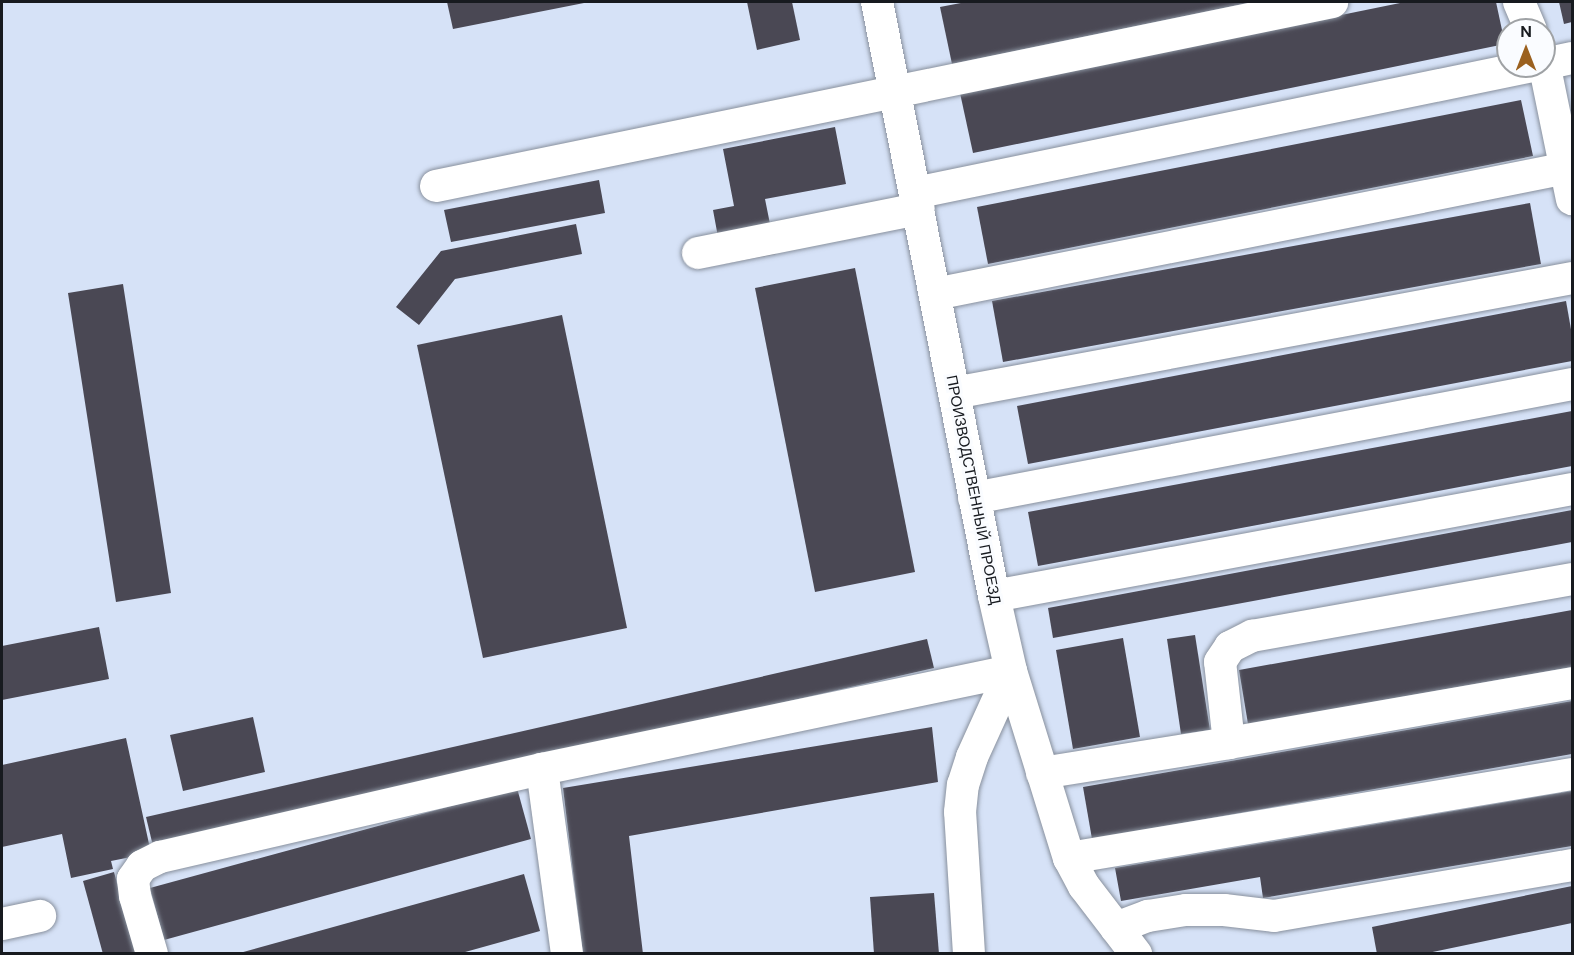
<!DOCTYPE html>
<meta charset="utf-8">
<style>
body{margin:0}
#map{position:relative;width:1574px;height:955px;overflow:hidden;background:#e6effd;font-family:"DM Sans",sans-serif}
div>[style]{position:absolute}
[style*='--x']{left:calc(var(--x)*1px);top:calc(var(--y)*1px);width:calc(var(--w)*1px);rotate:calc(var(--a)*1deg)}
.built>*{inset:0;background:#d6e2f7}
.building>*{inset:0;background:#4a4854}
.roads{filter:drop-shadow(0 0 2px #88909d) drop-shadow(0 0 2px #88909d)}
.minor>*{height:32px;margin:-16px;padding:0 16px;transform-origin:16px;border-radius:16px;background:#fff}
span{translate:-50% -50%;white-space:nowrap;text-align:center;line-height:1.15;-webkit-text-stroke:6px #fafcff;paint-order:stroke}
.street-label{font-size:15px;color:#171a1f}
.frame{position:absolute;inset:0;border:3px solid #171a1f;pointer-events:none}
.north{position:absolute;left:1496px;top:18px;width:60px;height:60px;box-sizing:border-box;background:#fafcff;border:2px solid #9fa2a5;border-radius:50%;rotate:0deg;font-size:16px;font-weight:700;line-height:24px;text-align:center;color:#171a1f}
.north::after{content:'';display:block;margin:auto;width:21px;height:27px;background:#9b611f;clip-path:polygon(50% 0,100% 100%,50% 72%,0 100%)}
</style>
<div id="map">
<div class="built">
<div style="clip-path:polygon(evenodd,2px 2px,1572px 2px,1572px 953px,2px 954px,2px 2px,1508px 30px,1544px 30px,1544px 66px,1508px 66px,1508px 30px)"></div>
</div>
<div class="building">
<div style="clip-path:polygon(447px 2px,584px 2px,584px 3px,453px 29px)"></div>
<div style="clip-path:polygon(747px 2px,792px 2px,800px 40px,757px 50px)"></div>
<div style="clip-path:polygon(966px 2px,1248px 2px,1248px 3px,952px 64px,940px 7px)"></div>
<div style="clip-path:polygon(1405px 2px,1496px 2px,1505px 44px,973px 153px,960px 93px)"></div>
<div style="clip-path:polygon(1559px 2px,1572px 2px,1572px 22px,1564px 24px)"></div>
<div style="clip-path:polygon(1521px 100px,1533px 156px,988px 264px,977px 207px)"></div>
<div style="clip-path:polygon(835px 127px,846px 184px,765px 199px,776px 254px,723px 264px,713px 210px,734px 206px,723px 149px)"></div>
<div style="clip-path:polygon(599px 180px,605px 213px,451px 242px,444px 210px)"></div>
<div style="clip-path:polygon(1530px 203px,1541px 264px,1003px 362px,992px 301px)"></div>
<div style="clip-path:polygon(576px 224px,582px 254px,455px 279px,419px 325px,396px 307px,441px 251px)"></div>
<div style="clip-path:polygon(855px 268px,915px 572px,815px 592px,755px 288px)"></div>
<div style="clip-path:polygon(123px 284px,171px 593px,116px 602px,68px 293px)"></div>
<div style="clip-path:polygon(1566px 301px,1572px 335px,1572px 361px,1028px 464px,1017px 406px)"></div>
<div style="clip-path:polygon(562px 315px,627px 628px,483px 658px,417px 345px)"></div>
<div style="clip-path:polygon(1572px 411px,1572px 466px,1038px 566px,1028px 512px)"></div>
<div style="clip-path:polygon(1572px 510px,1572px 542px,1053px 638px,1048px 608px)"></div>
<div style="clip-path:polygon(1572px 610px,1572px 667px,1248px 724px,1239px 670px)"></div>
<div style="clip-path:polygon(99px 627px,109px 679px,2px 700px,2px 646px)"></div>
<div style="clip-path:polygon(1195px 635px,1210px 730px,1181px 734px,1167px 639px)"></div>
<div style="clip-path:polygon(1123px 638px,1140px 737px,1073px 749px,1056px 650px)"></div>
<div style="clip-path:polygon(927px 639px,934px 668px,153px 846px,146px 817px)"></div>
<div style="clip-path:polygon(1572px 701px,1572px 754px,1092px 839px,1083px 787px)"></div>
<div style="clip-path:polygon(253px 717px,265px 772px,183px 791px,170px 735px)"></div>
<div style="clip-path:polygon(932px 727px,938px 782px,629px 836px,643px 954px,583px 954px,563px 788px)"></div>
<div style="clip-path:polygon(126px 738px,151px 853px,111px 861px,113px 869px,71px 878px,62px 834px,2px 847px,2px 765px)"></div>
<div style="clip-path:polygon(517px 788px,531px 839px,164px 940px,150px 888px)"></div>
<div style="clip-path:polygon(1572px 791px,1572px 846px,1263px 898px,1260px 877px,1121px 901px,1115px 868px)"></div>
<div style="clip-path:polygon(114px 872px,136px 954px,103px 954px,83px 881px)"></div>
<div style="clip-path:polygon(524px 874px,540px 931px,458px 954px,236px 954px)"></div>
<div style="clip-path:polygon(1572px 886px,1572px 923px,1423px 954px,1377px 954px,1372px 927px)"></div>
<div style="clip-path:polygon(934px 893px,939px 954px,874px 954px,870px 897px)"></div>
</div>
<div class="roads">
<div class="minor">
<div style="--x:877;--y:2;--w:605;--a:78.86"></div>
<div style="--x:994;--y:596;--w:77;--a:77.2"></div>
<div style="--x:1011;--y:671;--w:196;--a:72.8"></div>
<div style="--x:1069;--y:858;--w:32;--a:62"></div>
<div style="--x:1084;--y:886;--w:86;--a:52.6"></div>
<div style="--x:1519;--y:2;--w:30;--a:67"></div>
<div style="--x:1544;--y:63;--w:139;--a:78.4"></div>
<div style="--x:1544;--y:64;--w:29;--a:-12"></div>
<div style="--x:436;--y:186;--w:915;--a:-11.6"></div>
<div style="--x:915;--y:193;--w:630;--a:-11.63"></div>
<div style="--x:698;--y:253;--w:225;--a:-11.3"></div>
<div style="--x:935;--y:294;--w:650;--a:-11.28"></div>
<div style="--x:954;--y:393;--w:629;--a:-10.54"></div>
<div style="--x:974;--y:498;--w:609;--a:-10.79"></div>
<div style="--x:994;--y:596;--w:588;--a:-10.49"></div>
<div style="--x:1229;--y:743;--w:81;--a:-96.3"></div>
<div style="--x:1220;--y:662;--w:18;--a:-56"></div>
<div style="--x:1230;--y:647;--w:25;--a:-27"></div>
<div style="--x:1252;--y:636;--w:325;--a:-10.1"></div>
<div style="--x:542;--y:769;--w:187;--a:82.3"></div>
<div style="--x:1042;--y:773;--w:189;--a:-9.1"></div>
<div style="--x:1229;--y:743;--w:348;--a:-9.9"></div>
<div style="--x:1069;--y:858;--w:510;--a:-9.48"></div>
<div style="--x:2;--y:924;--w:39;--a:-12"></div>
<div style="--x:1116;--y:928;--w:34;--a:-21"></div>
<div style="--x:1148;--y:916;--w:38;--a:-9"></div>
<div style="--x:1186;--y:910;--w:38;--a:0"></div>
<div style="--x:1224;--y:910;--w:50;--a:6.8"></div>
<div style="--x:1274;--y:916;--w:302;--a:-9.7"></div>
<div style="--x:152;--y:954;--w:60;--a:-106.3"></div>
<div style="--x:135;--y:896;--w:17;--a:-97"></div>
<div style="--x:133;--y:879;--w:16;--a:-55"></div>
<div style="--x:142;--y:866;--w:20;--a:-27"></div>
<div style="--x:160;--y:857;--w:392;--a:-13"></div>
<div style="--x:542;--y:769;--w:479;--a:-11.8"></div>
<div style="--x:969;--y:954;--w:142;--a:-93.6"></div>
<div style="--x:960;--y:812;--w:27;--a:-84"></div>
<div style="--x:963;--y:785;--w:29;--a:-72"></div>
<div style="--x:972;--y:757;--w:94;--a:-65.6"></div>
</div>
</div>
<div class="street-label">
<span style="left:973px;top:490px;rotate:79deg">ПРОИЗВОДСТВЕННЫЙ ПРОЕЗД</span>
</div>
<div class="frame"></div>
<div class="north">N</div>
</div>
